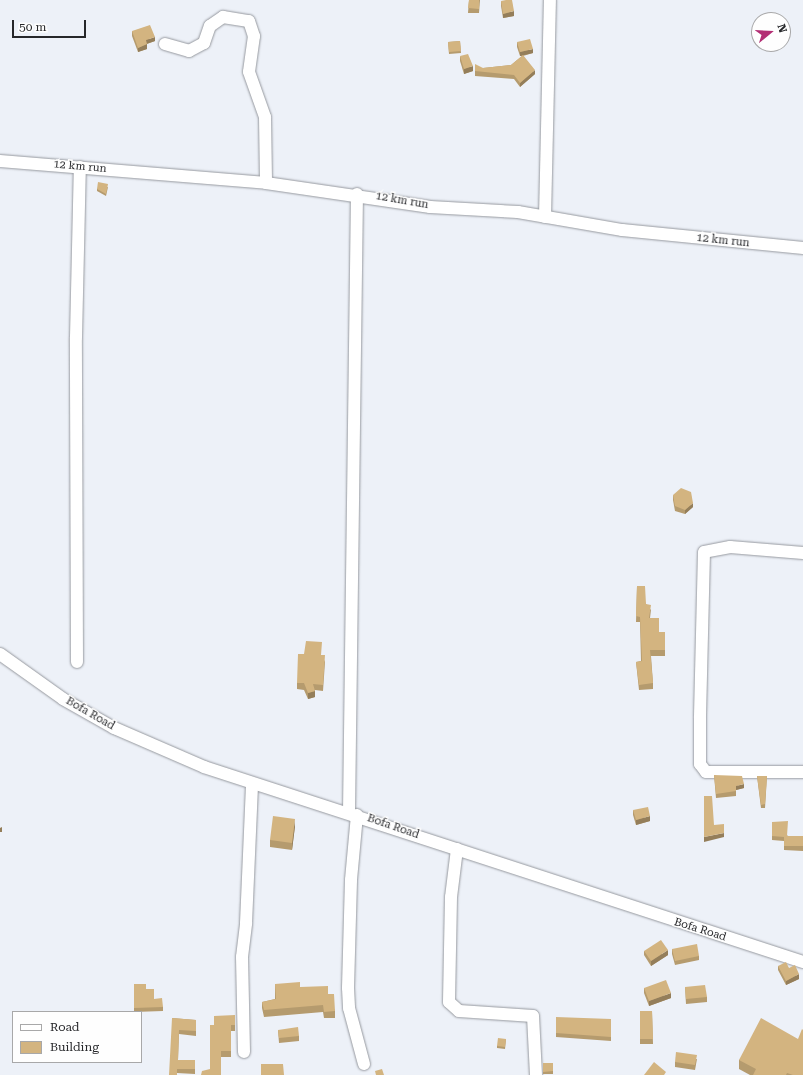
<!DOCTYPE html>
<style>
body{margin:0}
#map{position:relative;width:803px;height:1075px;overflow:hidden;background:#edf1f8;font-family:"Roboto Serif",serif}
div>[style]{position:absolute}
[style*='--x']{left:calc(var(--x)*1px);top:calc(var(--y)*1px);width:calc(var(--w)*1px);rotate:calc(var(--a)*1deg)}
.roads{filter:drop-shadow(0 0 1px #96999f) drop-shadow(0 0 1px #96999f)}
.minor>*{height:12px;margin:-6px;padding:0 6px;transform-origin:6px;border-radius:6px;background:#fff}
.wall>*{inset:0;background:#b59b6e}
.shaded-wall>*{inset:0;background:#947e5a}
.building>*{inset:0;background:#d3b480}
span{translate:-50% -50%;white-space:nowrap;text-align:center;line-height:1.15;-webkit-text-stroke:3px #fefefe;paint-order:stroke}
.street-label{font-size:11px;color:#26272a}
.legend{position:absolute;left:12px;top:1011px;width:130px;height:52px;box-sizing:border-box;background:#fefefe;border:1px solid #a8a8a9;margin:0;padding:5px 7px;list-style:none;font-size:12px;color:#26272a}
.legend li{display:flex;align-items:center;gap:8px;height:20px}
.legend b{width:20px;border:1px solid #a8a8a9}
.north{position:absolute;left:751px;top:12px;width:40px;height:40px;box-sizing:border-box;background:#fefefe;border:1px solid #a8a8a9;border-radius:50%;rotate:72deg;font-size:11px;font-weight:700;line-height:16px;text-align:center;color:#26272a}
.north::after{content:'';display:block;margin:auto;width:14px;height:18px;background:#b32e74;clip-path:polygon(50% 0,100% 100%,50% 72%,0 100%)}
.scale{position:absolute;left:12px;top:20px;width:74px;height:18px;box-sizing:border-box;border:2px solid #26272a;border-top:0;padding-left:5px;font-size:12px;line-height:14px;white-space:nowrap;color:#26272a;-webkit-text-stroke:3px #fefefe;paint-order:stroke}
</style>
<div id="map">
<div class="roads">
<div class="minor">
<div style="--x:165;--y:44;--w:25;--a:16"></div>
<div style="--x:189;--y:51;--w:17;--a:-28"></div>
<div style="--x:204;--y:43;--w:18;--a:-71"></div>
<div style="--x:210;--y:26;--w:16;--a:-35"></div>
<div style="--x:223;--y:17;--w:26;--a:9"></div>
<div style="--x:249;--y:21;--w:16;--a:72"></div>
<div style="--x:254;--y:36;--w:36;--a:98"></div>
<div style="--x:249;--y:72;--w:48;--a:70.4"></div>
<div style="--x:265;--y:117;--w:66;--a:89.1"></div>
<div style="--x:0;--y:161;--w:267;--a:4.7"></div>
<div style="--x:266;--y:183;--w:166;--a:8.3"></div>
<div style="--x:430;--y:207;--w:88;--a:3.3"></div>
<div style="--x:518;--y:212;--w:106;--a:9.8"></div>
<div style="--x:622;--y:230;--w:182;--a:5.7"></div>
<div style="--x:545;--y:217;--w:217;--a:-88.7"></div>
<div style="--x:803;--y:553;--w:73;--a:-175.3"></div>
<div style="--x:730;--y:547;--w:26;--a:169"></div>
<div style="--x:704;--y:552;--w:166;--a:91.4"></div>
<div style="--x:700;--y:718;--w:46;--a:90"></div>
<div style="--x:700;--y:764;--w:10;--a:53"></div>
<div style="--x:706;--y:772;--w:97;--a:0"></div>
<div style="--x:0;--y:654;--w:77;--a:35.5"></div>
<div style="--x:63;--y:699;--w:59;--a:29.6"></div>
<div style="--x:114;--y:728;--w:98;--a:23.4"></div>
<div style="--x:204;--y:767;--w:630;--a:18.03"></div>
<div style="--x:77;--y:662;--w:325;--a:-90.2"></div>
<div style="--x:76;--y:337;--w:170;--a:-88.7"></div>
<div style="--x:349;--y:812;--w:618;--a:-89.26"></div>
<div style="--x:357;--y:815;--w:65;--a:95.3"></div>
<div style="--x:351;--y:880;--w:108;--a:91.6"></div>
<div style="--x:348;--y:988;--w:20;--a:87"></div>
<div style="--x:349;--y:1008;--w:58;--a:75"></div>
<div style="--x:457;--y:849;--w:48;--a:97.1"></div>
<div style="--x:451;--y:897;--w:105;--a:91.1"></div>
<div style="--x:449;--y:1002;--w:13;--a:42"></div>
<div style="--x:459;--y:1011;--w:74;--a:3.9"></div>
<div style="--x:533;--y:1016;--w:59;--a:87.1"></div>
<div style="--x:244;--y:1052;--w:95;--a:-91.2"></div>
<div style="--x:242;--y:957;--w:34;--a:-83"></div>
<div style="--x:246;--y:923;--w:139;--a:-87.5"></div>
</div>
</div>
<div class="wall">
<div style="clip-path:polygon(469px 0,480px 0,479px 13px,468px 13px)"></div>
<div style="clip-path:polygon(501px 1px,514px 16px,503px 18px,501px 6px)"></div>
<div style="clip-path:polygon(132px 31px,155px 41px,147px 44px,147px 49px,138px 52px,132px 36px)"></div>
<div style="clip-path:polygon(460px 41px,461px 53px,449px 54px,448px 42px)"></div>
<div style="clip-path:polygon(517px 42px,533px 53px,523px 56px,535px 74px,520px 87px,514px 79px,475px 76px,475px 71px,483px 68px,511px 65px,522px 56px,520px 56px,517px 47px)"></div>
<div style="clip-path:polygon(460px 56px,473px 71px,464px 74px,460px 61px)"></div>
<div style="clip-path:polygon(108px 187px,106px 196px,97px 191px,97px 189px)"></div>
<div style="clip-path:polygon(673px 495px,693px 507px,685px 514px,675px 511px,673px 500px)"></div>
<div style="clip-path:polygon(637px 586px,646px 604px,651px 610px,650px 618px,659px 632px,665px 632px,665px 656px,651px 656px,653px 683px,653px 689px,639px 690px,636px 662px,641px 661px,640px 622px,636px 622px)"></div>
<div style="clip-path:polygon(322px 655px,325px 662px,323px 691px,315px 690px,315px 697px,308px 699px,304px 690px,297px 689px,297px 683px)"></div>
<div style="clip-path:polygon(714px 775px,744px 788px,736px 790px,736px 796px,716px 798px)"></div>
<div style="clip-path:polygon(757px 776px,767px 776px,765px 808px,761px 808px)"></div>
<div style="clip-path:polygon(633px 810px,650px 821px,636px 825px,633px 815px)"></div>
<div style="clip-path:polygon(772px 822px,788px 836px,803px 836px,803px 851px,784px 850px,784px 841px,772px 840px)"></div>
<div style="clip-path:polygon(295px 826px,292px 850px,270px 847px,270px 840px)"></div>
<div style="clip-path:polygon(672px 949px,699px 956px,699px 960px,675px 965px,672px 954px)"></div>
<div style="clip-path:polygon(644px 951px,668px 955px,651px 966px,644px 955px)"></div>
<div style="clip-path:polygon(778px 966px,789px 968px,799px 979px,786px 985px,778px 970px)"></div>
<div style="clip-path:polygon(134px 984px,146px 989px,154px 999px,163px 1007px,163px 1011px,134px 1012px)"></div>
<div style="clip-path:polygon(275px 984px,300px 987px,328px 994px,335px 1011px,335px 1018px,324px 1018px,323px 1012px,264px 1017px,262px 1008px,262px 1002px,275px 999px)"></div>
<div style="clip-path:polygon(685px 987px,707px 997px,707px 1002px,686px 1004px)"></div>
<div style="clip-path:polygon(644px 988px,671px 998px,649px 1006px,644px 993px)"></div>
<div style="clip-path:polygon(640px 1011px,652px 1011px,653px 1044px,640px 1044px)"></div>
<div style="clip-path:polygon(235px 1015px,235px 1031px,231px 1031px,231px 1057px,221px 1057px,210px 1069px,214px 1025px)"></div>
<div style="clip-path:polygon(172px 1018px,196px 1020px,196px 1036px,179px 1034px,178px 1060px,195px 1060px,195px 1074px,177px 1073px)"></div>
<div style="clip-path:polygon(611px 1019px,611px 1041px,556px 1037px,556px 1033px)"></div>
<div style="clip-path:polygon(278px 1030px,299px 1036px,299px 1041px,279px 1043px)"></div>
<div style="clip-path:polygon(506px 1039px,505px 1049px,497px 1048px,497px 1046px)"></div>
<div style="clip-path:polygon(798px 1039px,803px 1075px,750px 1075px,739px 1069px,739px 1060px)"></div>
<div style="clip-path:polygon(697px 1059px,695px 1070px,675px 1067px,675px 1062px)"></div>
<div style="clip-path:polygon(543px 1063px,553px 1063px,553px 1074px,543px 1074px)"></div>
</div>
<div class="shaded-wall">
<div style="clip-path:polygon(514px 11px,514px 16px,503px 18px,503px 14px)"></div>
<div style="clip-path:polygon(155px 37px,155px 41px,146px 44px,146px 40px)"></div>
<div style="clip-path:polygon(147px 44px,147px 49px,138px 52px,138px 48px)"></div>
<div style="clip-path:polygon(533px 49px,533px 53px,520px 56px,520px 52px)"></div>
<div style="clip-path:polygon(473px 66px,473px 71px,464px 74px,464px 69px)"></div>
<div style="clip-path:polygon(535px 70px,535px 74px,520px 87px,520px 83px)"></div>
<div style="clip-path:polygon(693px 503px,693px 507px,685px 514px,685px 510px)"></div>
<div style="clip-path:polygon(315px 691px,315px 697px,308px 699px,308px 693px)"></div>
<div style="clip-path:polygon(744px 784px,744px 788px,736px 790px,736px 786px)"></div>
<div style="clip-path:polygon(650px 816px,650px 821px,636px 825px,636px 820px)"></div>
<div style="clip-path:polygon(295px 819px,295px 826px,292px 850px,292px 843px)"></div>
<div style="clip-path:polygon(2px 827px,2px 832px,0 832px,0 828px)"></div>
<div style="clip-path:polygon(724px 833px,724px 837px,704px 842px,704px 837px)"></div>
<div style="clip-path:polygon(668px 950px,668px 955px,651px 966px,651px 961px)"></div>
<div style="clip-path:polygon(799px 974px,799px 979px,786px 985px,786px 981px)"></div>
<div style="clip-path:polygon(671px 993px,671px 998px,649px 1006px,649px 1001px)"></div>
</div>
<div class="building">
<div style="clip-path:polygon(469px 0,479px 0,479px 9px,468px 8px)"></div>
<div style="clip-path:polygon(506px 0,512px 0,514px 11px,503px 14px,501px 1px)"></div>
<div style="clip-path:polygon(150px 25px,155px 37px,146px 40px,147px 44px,138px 48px,132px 31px)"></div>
<div style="clip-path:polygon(530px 39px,533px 49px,520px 52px,517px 42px)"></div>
<div style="clip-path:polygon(460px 41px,461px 51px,449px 52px,448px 42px)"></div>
<div style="clip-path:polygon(468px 54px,473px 66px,464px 69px,460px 56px)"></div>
<div style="clip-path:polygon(523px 55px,535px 70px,520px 83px,514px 75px,475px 71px,475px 64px,483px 68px,511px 65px)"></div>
<div style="clip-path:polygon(98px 182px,108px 184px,106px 194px,97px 189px)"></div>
<div style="clip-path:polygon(681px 488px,691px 492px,693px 503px,685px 510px,675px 506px,673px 495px)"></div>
<div style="clip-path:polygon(637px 586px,645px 586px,646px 604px,651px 605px,649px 618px,659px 618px,659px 632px,665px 632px,665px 650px,650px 650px,653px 683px,639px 685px,636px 662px,642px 661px,640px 617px,636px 616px)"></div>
<div style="clip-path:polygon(306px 641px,322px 642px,321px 655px,325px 655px,323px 685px,313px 684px,315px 691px,308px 693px,304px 683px,297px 683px,298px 654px,304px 654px)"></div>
<div style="clip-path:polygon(714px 775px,742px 776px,744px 784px,736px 786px,736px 791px,716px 794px)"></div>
<div style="clip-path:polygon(757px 776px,767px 776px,765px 804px,761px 805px)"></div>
<div style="clip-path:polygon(704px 796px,712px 796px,714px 825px,724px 824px,724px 833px,704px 837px)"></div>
<div style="clip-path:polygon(648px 807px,650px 816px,636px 820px,633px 810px)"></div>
<div style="clip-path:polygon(273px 816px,295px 819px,292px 843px,270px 840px)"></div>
<div style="clip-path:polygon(788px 821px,787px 836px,803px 836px,803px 846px,784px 846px,784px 837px,772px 836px,772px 822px)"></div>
<div style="clip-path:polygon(661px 940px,668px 950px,651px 961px,644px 951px)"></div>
<div style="clip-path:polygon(697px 944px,699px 956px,675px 961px,672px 949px)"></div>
<div style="clip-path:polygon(786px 962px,789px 968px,795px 965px,799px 974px,786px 981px,778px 966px)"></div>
<div style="clip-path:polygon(666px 980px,671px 993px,649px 1001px,644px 988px)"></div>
<div style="clip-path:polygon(300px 982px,300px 987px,328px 986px,328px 994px,334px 994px,335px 1011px,324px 1012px,323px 1005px,264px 1010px,262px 1002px,276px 999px,275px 984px)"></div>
<div style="clip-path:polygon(134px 984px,146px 984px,146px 989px,154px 989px,154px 999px,162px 998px,163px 1007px,134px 1008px)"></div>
<div style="clip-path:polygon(705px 985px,707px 997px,686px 999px,685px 987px)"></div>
<div style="clip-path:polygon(640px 1011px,652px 1011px,653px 1039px,640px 1039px)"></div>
<div style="clip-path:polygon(235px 1015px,235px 1025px,231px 1025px,231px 1051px,221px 1051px,221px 1075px,201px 1075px,202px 1071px,210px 1069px,210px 1025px,214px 1025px,214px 1016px)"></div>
<div style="clip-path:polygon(556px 1017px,611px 1019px,611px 1037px,556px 1033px)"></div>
<div style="clip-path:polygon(172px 1018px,196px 1020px,196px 1031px,179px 1030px,178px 1060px,195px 1060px,195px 1069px,177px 1069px,177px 1075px,169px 1075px)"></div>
<div style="clip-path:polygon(761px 1018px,798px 1039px,802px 1029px,803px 1030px,803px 1075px,793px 1075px,787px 1073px,786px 1075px,753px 1075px,756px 1069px,739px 1060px)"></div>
<div style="clip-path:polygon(298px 1027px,299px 1036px,279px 1038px,278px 1030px)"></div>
<div style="clip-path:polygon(498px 1038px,506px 1039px,505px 1047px,497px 1046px)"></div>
<div style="clip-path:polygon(676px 1052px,697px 1055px,695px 1065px,675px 1062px)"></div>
<div style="clip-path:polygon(654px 1062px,666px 1072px,664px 1075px,644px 1075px)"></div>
<div style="clip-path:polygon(543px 1063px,553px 1063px,553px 1071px,543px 1072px)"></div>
<div style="clip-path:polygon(261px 1064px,283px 1064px,284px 1075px,261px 1075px)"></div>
<div style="clip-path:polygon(382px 1069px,384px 1075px,376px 1075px,375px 1071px)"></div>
</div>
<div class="street-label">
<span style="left:80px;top:167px;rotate:5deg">12 km run</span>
<span style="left:402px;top:201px;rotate:10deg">12 km run</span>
<span style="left:723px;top:241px;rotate:6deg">12 km run</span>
<span style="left:90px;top:714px;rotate:30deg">Bofa Road</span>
<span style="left:393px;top:827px;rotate:19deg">Bofa Road</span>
<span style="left:700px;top:930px;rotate:17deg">Bofa Road</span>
</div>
<ul class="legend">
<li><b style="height:5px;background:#fff"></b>Road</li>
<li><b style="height:11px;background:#d3b480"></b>Building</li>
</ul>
<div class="north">N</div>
<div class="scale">50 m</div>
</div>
